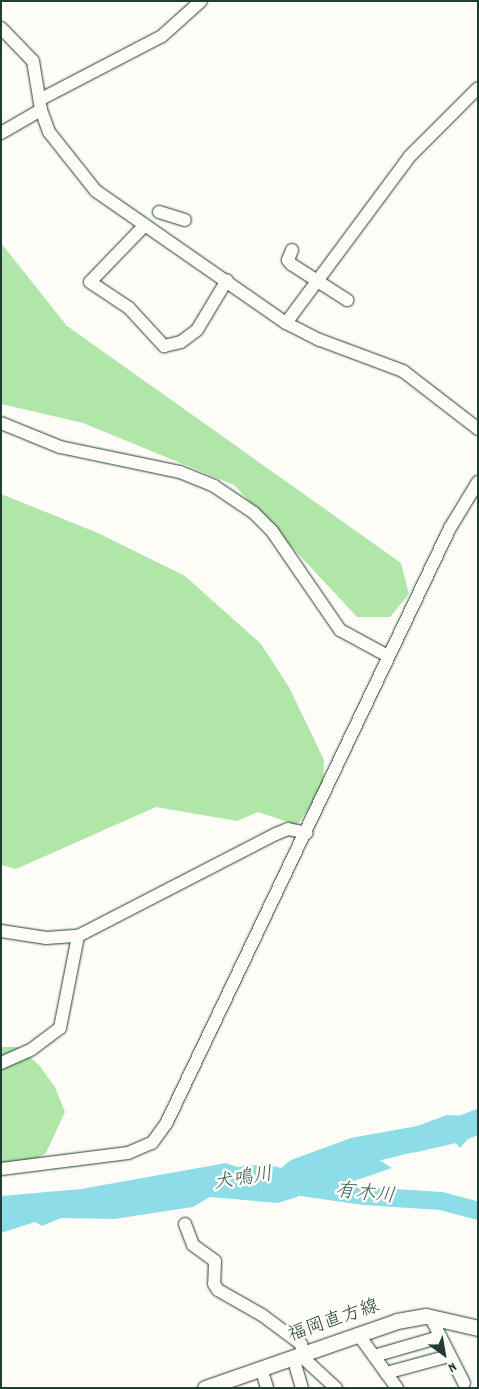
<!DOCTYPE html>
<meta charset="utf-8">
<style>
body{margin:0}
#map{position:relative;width:479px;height:1389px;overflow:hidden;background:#fdfcf7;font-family:Dekko,"Klee One",sans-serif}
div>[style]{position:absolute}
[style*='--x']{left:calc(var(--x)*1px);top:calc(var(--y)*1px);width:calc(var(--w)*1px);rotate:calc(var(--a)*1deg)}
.green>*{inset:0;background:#b0e7a9}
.water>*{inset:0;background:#8cdde7}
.river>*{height:18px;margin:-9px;padding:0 9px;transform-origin:9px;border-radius:9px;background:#8cdde7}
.roads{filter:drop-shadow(0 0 1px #1f3d34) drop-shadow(0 0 1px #1f3d34)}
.minor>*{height:12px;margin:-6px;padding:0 6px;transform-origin:6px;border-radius:6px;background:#fdfcf7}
.major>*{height:15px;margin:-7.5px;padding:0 7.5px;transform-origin:7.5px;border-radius:7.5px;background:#fdfcf7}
span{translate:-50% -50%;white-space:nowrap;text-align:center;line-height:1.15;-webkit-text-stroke:5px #fdfcf7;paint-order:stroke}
.street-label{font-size:19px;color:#1f3d34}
.water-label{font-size:20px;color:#355d58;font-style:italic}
.frame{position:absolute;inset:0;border:2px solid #1f3d34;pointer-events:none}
.north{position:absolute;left:419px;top:1329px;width:50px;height:50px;-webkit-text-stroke:4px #fdfcf7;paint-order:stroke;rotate:148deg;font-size:14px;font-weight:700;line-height:20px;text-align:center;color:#1f3d34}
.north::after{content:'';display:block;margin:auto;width:18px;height:22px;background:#1f3d34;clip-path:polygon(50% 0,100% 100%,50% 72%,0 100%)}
</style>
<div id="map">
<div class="green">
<div style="clip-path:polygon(1px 243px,67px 326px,401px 563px,409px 594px,390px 617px,357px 617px,234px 485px,83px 423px,1px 404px)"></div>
<div style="clip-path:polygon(1px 494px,98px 533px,185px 576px,261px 644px,289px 687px,324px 760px,323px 789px,297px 825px,258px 812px,237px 821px,156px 807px,16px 869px,1px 865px)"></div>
<div style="clip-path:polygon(1px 1047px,18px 1047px,39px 1065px,55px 1087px,65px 1112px,46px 1153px,28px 1164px,1px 1168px)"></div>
</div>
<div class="water">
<div style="clip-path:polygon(478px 1113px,478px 1135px,468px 1139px,460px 1148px,456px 1143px,413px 1153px,446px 1136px,438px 1128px,427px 1128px,422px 1133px,398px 1143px,344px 1158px,349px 1166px,378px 1159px,392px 1168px,351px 1182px,317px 1185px,297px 1197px,278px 1203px,210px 1197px,193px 1207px,114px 1219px,61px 1218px,42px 1226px,35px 1222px,1px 1233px,1px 1196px,81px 1189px,226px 1163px,237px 1167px,265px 1164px,281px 1168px,291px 1160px,351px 1138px,417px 1126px,447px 1115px,465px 1116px)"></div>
</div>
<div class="river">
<div style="--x:323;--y:1165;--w:97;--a:-13.7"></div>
<div style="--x:417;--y:1142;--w:66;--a:-21.5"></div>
<div style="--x:288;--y:1185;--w:77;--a:8.2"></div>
<div style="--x:364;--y:1196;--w:77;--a:3.7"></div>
<div style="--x:441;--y:1201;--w:38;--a:15"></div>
</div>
<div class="roads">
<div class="minor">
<div style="--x:1;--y:28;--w:46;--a:45.9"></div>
<div style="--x:33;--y:61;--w:50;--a:80.7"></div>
<div style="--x:41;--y:110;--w:23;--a:70"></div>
<div style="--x:49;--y:132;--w:75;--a:51.5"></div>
<div style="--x:96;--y:191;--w:231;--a:34.8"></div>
<div style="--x:286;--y:323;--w:38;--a:27"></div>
<div style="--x:320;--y:340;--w:89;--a:20.5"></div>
<div style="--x:403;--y:371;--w:95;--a:37.7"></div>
<div style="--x:41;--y:99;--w:136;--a:-27.5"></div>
<div style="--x:162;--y:36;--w:52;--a:-41.9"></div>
<div style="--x:1;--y:133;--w:46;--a:-29.9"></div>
<div style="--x:159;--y:212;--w:27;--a:17"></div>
<div style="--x:145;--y:225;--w:79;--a:134"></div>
<div style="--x:90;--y:282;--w:47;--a:33.7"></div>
<div style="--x:129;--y:308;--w:52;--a:47.4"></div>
<div style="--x:164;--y:346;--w:17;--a:-13"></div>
<div style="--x:181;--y:342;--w:20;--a:-37"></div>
<div style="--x:197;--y:330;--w:58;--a:-59"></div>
<div style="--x:292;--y:250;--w:11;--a:112"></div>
<div style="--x:288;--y:260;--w:5;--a:53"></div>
<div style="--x:291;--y:264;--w:67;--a:32.7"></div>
<div style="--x:286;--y:323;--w:208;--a:-53.4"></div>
<div style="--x:410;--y:156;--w:96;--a:-45"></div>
<div style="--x:1;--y:423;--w:64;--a:22.1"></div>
<div style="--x:60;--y:447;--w:123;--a:11.8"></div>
<div style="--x:180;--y:472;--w:37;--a:22"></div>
<div style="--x:214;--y:486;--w:48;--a:34"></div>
<div style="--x:254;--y:513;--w:25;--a:45"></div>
<div style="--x:272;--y:531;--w:120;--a:55.5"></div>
<div style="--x:340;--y:630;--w:55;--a:28.4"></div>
<div style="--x:1;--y:931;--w:46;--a:8.8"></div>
<div style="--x:46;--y:938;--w:32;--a:-4"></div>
<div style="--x:78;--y:936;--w:223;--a:-27.3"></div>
<div style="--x:276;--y:834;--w:13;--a:-23"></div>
<div style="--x:288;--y:829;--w:19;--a:12"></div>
<div style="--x:1;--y:1063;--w:34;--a:-24"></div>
<div style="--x:32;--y:1049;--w:35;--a:-37"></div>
<div style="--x:60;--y:1028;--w:94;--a:-78.9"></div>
<div style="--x:1;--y:1169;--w:128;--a:-7.2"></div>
<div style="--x:128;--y:1153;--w:26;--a:-23"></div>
<div style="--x:152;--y:1143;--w:26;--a:-54"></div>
<div style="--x:167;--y:1122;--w:658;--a:-64.53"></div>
<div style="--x:450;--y:528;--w:54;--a:-58.7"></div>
<div style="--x:185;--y:1224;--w:22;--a:69"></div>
<div style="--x:193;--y:1245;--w:27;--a:36"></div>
<div style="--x:215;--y:1261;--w:23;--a:92"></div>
<div style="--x:214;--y:1284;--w:7;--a:56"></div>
<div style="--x:218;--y:1290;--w:51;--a:29.6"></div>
<div style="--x:262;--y:1315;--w:49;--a:36.6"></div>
<div style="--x:301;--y:1344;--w:10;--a:79"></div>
<div style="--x:430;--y:1316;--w:75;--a:63.1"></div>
<div style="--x:358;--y:1334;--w:67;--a:54.2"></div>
<div style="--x:300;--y:1355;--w:49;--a:42.5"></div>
<div style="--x:374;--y:1356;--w:69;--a:-16.1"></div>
<div style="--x:293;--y:1357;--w:32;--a:74"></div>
<div style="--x:261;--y:1368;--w:21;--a:73"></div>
<div style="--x:386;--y:1373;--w:65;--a:-15.1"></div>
</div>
<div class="major">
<div style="--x:205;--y:1388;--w:203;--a:-19.2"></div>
<div style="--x:397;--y:1321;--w:29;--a:-10"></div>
<div style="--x:426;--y:1316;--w:53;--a:13"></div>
</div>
</div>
<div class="street-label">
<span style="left:334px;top:1322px;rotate:-19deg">福岡直方線</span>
</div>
<div class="water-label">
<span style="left:243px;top:1180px;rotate:-9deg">犬鳴川</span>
<span style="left:365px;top:1195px;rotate:6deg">有木川</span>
</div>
<div class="frame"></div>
<div class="north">N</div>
</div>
